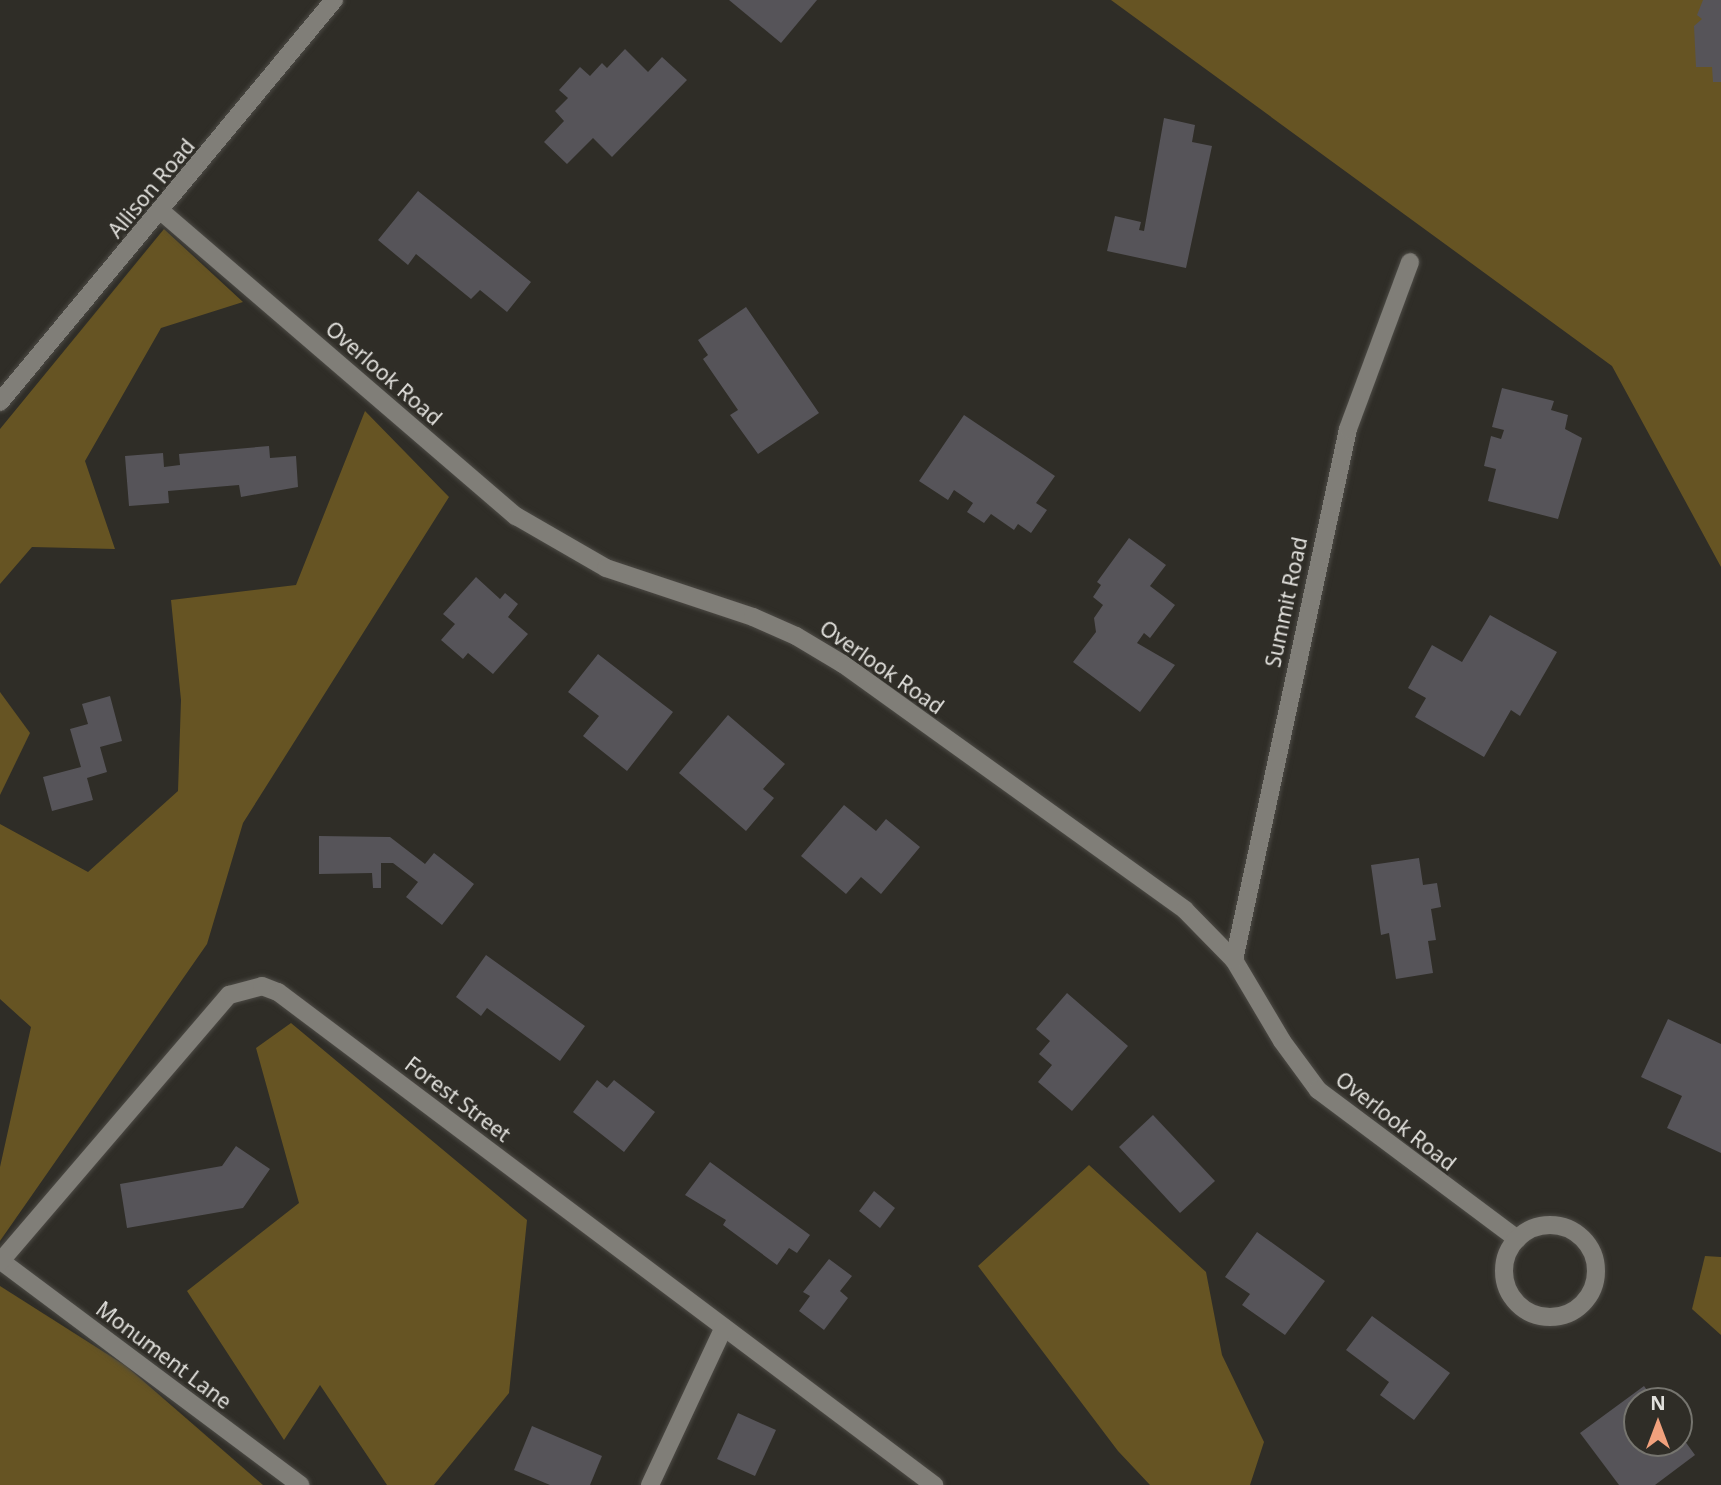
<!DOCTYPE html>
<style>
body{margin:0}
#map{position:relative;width:1721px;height:1485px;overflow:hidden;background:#2f2d27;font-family:"Noto Sans",sans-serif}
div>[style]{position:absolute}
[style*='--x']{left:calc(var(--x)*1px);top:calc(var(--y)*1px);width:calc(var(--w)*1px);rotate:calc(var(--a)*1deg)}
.forest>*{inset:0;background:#665423}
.building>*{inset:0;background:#565459}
.roads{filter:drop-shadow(0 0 2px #4c4a45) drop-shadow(0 0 2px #4c4a45)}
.minor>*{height:18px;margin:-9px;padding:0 9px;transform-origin:9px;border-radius:9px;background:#807e78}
.minor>.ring{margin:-9px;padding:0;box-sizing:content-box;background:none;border:18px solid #807e78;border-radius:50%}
span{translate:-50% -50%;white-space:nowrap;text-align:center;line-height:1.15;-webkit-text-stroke:6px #2f2d27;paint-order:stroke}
.street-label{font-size:21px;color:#e1e0dc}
.north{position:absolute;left:1623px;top:1387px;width:70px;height:70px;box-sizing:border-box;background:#2f2d27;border:2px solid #76756f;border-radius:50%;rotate:0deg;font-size:19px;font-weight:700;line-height:28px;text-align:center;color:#e1e0dc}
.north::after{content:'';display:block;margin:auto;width:24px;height:32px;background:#f1a17d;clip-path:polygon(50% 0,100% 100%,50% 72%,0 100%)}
</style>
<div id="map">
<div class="forest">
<div style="clip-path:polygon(1111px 0,1721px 0,1721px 567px,1612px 366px)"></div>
<div style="clip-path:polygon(164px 229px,243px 302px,161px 328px,85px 461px,115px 549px,32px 547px,0 584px,0 429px)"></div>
<div style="clip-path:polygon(365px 411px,449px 497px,243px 823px,207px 944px,0 1241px,0 1167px,31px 1027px,0 999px,0 824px,88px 872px,178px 791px,181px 700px,171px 600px,296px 585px)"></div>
<div style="clip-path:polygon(0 692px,30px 733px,0 795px)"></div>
<div style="clip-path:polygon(291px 1023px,527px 1220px,509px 1393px,434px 1485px,387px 1485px,320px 1385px,284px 1440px,187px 1291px,299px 1203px,256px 1048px)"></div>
<div style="clip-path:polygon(1089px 1165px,1206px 1272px,1222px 1355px,1264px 1442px,1250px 1485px,1150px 1485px,1118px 1451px,978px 1266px)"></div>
<div style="clip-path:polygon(1705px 1256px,1721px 1257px,1721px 1335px,1692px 1309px)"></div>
<div style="clip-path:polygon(0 1286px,126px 1366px,263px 1485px,0 1485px)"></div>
</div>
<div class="building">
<div style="clip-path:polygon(729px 0,817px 0,781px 43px)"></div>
<div style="clip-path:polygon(1703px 0,1721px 0,1721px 82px,1713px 82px,1712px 67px,1696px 67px,1694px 26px,1702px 19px,1697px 15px)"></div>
<div style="clip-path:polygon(625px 49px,648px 72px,662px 57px,687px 80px,612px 157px,593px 138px,567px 164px,544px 142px,564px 121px,555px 111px,568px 98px,559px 90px,580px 67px,590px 76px,602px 63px,607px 68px)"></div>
<div style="clip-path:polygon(1164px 118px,1195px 125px,1192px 142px,1212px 146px,1186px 268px,1107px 251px,1115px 216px,1141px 222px,1139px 230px,1144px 231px)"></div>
<div style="clip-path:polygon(418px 191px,531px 282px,507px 312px,480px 290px,471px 299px,416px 254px,408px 265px,378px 240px)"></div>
<div style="clip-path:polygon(746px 307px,819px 413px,758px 454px,730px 415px,738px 410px,703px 359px,708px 355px,698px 340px)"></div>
<div style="clip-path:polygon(1502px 388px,1554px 401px,1551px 410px,1568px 415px,1565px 429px,1582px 438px,1558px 519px,1488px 501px,1496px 469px,1484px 466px,1491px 436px,1501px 439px,1504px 430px,1492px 427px)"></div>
<div style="clip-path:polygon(964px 415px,1055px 476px,1036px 503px,1047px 510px,1031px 533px,1018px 524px,1014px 530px,991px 514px,984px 523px,967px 512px,973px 503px,954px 490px,948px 500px,919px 481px)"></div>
<div style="clip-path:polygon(269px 446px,270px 458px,296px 456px,298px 487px,241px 497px,239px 485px,168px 491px,169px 503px,129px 506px,125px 456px,163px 453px,164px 467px,180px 465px,179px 454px)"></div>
<div style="clip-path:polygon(1129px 538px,1166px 565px,1150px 586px,1175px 605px,1150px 638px,1144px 633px,1137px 643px,1175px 665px,1140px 712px,1073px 662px,1096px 632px,1094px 618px,1103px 605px,1093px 597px,1101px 585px,1097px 582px)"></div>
<div style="clip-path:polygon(476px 577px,500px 599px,505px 593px,518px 604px,508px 617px,528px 634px,493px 674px,468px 653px,463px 659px,441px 640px,455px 624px,443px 614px)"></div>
<div style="clip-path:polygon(1490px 615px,1557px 652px,1520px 716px,1511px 710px,1484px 757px,1415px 717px,1426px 698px,1408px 688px,1432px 645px,1462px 662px)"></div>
<div style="clip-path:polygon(598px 654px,673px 712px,627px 771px,583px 736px,599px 716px,568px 692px)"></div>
<div style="clip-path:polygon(110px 696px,122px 741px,100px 747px,107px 772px,87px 778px,93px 800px,52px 811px,43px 777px,81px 767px,70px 729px,88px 724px,82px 704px)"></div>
<div style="clip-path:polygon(728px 715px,785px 764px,763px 789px,774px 798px,746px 831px,679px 773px)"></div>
<div style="clip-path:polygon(844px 805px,876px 831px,886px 819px,920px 847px,881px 894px,861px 877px,846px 894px,801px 856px)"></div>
<div style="clip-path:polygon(319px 836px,390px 837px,425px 864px,434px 853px,474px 884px,442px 925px,406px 897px,418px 882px,393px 863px,381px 863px,381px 888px,373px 888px,372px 873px,319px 874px)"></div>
<div style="clip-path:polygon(1419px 858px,1423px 885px,1437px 883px,1441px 907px,1431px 909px,1436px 940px,1428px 941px,1433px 973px,1396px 979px,1389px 933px,1381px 935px,1371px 865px)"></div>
<div style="clip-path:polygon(486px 955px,585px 1026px,560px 1061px,487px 1008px,481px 1016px,456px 997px)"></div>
<div style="clip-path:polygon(1067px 993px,1128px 1046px,1072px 1111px,1038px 1082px,1052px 1065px,1039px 1054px,1050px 1041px,1036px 1029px)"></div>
<div style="clip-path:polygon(1668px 1019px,1721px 1044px,1721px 1153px,1667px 1128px,1682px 1096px,1641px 1077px)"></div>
<div style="clip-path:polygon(597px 1080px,607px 1088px,614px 1080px,655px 1112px,624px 1152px,573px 1112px)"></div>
<div style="clip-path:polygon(1153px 1115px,1215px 1181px,1180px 1213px,1119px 1147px)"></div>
<div style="clip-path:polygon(236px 1146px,270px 1169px,243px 1208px,127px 1228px,120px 1184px,222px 1166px)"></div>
<div style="clip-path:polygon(710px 1162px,810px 1235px,797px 1253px,789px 1248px,777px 1265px,723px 1225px,726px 1220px,685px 1195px)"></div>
<div style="clip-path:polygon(874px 1191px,895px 1208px,880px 1228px,859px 1211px)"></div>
<div style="clip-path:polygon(1257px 1232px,1325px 1281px,1285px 1335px,1242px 1305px,1250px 1294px,1225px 1277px)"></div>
<div style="clip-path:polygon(829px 1259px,852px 1276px,840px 1291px,848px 1298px,824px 1330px,799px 1311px,810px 1296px,803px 1292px)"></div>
<div style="clip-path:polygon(1372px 1316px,1450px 1373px,1414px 1420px,1380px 1395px,1389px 1382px,1346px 1350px)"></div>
<div style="clip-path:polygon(1644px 1386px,1655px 1401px,1637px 1401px,1637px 1443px,1679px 1443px,1679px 1433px,1695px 1455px,1655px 1485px,1619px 1485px,1580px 1433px)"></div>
<div style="clip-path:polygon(738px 1413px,776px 1430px,755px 1476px,717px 1459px)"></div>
<div style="clip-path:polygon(532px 1426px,602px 1456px,590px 1485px,550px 1485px,514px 1470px)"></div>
</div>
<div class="roads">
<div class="minor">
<div style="--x:162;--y:212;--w:467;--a:40.7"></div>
<div style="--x:516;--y:516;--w:104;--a:30"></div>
<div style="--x:606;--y:568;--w:155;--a:18.4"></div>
<div style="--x:753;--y:617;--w:47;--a:23.8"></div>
<div style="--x:796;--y:636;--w:55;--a:30.8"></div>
<div style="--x:843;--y:664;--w:421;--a:35.7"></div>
<div style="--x:1185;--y:910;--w:70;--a:45.6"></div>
<div style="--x:1234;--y:960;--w:94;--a:59.3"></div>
<div style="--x:1282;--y:1041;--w:61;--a:53.7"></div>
<div style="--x:1318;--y:1090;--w:249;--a:36.8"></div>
<div style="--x:0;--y:402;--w:523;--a:-50.28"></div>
<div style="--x:1234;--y:960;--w:543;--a:-77.88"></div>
<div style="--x:1348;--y:429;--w:178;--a:-69.6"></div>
<div class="ring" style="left:1504px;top:1225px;width:74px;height:74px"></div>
<div style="--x:1;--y:1261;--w:374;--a:36.8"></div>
<div style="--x:0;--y:1262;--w:352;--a:-49.4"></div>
<div style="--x:229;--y:995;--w:34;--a:-15"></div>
<div style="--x:262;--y:986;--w:17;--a:21"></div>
<div style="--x:278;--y:992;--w:821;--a:36.93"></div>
<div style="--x:650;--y:1485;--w:174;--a:-64.9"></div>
</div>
</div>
<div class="street-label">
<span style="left:151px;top:188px;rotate:-50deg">Allison Road</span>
<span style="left:384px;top:373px;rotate:41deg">Overlook Road</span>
<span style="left:1286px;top:602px;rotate:-78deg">Summit Road</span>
<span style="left:882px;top:667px;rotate:35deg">Overlook Road</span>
<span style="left:458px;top:1099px;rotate:37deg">Forest Street</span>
<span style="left:1396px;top:1121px;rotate:38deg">Overlook Road</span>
<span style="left:164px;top:1355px;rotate:37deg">Monument Lane</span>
</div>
<div class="north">N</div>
</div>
